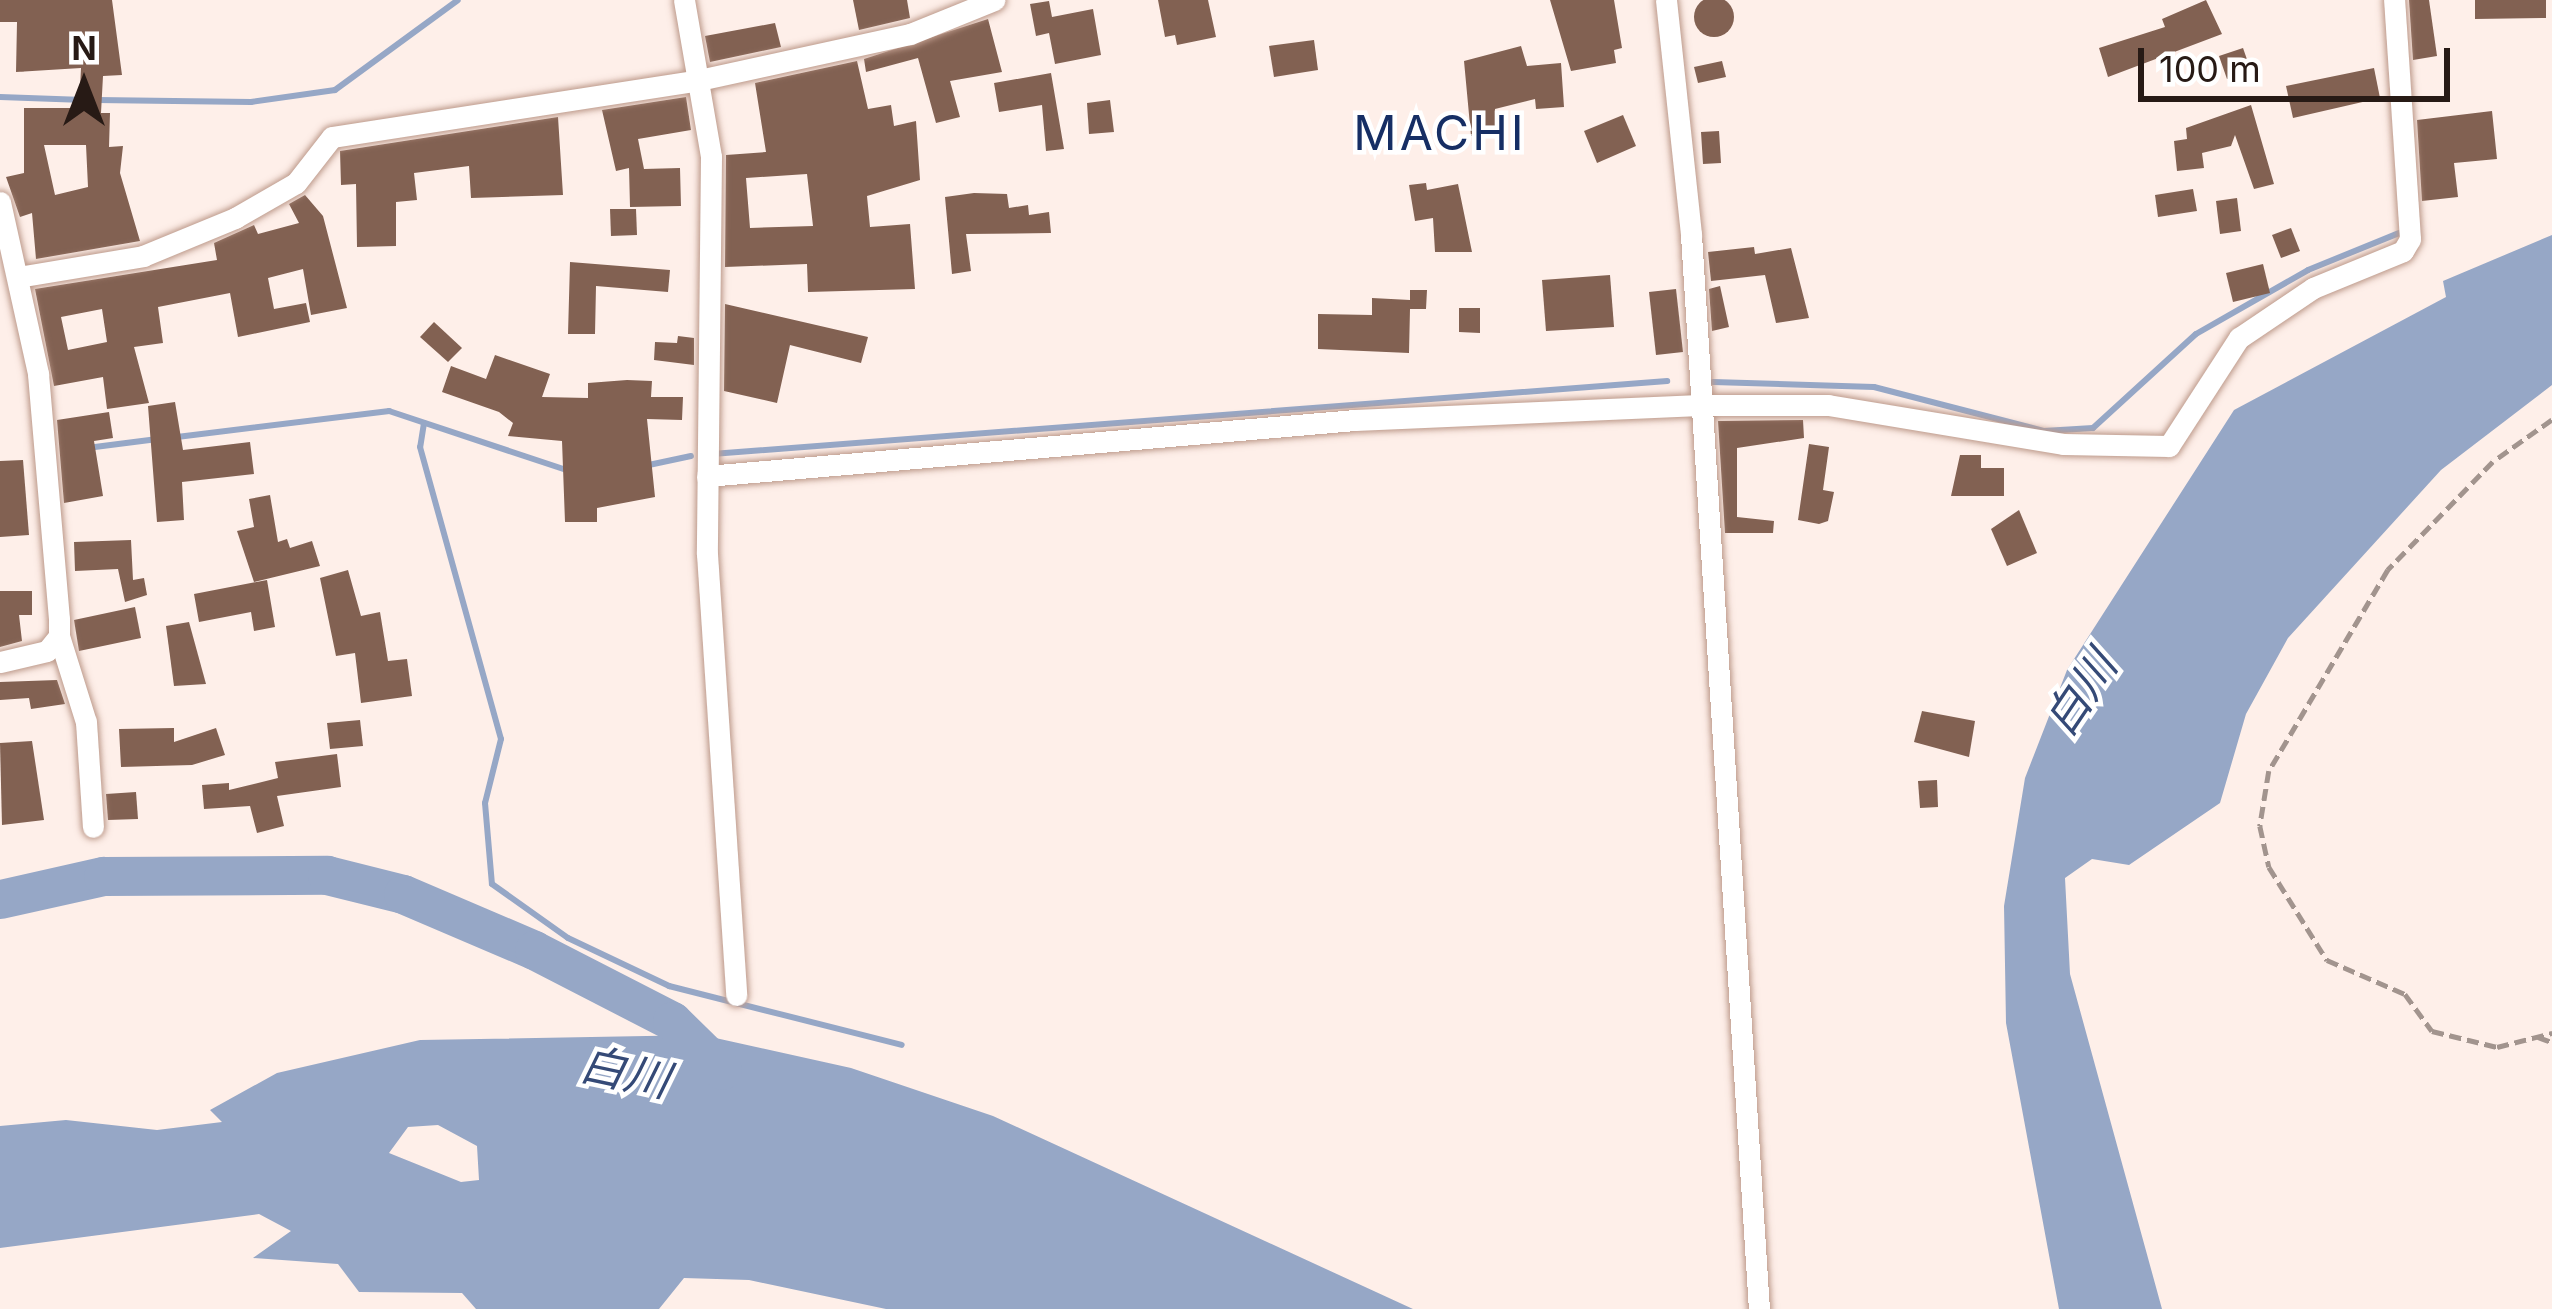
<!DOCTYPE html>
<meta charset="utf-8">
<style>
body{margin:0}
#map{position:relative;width:2552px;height:1309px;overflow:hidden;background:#feefe9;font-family:Inter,"Noto Sans JP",sans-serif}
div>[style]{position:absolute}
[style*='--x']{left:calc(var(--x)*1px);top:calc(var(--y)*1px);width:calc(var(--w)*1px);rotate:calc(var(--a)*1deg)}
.water>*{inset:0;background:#96a7c6}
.stream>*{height:6px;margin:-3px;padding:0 3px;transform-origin:3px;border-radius:3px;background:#96a7c6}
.river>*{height:39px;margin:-19.5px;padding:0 19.5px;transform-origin:19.5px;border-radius:19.5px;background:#96a7c6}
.building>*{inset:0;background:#826152}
.round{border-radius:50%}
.path>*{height:4.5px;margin-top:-2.25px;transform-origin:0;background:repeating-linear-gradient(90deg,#a2948e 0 12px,transparent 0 18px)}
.roads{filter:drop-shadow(0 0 3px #bd9a8b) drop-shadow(0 0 3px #bd9a8b)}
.street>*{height:21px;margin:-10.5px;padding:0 10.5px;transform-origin:10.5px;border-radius:10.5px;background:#fff}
span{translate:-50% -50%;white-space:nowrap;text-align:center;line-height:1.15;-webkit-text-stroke:9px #fff;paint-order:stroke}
.water-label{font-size:45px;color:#354a77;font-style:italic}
.quarter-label{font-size:48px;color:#162e64;letter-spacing:3px}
.north{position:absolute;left:24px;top:24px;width:120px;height:120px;-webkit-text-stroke:9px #fff;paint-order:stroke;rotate:0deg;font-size:33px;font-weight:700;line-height:48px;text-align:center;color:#271a15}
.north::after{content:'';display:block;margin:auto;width:42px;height:54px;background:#271a15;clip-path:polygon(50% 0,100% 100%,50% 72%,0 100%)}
.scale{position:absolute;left:2138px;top:48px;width:312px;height:54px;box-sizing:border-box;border:6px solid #271a15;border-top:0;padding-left:15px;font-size:36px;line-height:42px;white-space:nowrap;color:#271a15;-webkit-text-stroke:9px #fff;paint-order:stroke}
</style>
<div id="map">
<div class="water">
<div style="clip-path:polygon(2552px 235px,2552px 385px,2441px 470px,2288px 638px,2246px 714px,2220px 803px,2129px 865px,2092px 859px,2065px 878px,2070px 974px,2162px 1309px,2059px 1309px,2006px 1023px,2004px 906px,2025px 778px,2067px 670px,2234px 410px,2446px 297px,2443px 281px)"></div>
<div style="clip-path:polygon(evenodd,702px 1035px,851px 1068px,993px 1116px,1413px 1309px,886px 1309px,749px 1280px,684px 1278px,659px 1309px,476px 1309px,462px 1293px,359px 1292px,338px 1264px,253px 1258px,291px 1231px,259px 1214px,0 1248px,0 1126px,66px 1120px,157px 1130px,222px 1122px,210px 1110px,277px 1073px,420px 1040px,702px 1035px,438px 1125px,477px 1146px,479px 1180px,461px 1182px,389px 1153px,408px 1127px,438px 1125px)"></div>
</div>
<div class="stream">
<div style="--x:0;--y:97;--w:84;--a:2"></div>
<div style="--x:97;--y:100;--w:154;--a:0.7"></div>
<div style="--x:251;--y:102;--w:85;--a:-8.1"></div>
<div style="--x:335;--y:90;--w:152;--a:-36.2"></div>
<div style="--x:1713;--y:382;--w:161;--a:1.8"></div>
<div style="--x:1874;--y:387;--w:176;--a:14.5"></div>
<div style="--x:2044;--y:431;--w:49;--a:-3.5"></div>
<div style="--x:2093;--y:428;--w:139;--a:-42.4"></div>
<div style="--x:2196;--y:334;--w:129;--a:-29.7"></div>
<div style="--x:2308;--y:270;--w:98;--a:-22.1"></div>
<div style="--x:424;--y:423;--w:24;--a:99"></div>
<div style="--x:420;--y:447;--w:303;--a:74.5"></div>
<div style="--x:501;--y:739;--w:66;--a:104"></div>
<div style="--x:485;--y:803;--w:81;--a:85.1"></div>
<div style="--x:492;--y:884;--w:93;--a:35.4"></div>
<div style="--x:568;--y:938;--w:112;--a:25.4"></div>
<div style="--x:669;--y:986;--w:240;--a:14.2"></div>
<div style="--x:177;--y:437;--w:214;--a:-7"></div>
<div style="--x:389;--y:411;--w:187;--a:18.4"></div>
<div style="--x:87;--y:448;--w:71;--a:-7.3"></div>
<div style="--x:712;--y:454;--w:958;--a:-4.37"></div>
<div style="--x:644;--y:466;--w:48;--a:-12"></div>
</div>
<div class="river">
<div style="--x:0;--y:899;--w:106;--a:-12.6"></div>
<div style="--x:103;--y:876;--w:224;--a:-0.3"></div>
<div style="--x:327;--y:875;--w:78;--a:14"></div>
<div style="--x:403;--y:894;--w:142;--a:23.1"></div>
<div style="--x:534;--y:950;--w:155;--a:27.2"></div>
<div style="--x:672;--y:1021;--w:70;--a:44.4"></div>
</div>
<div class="building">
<div class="round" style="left:1694px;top:-3px;width:40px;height:40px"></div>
<div style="clip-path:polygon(evenodd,0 0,112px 0,122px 75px,103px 76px,101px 113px,110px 113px,109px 147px,123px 146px,120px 173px,140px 241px,36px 259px,32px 213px,20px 217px,6px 177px,24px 173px,24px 108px,79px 108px,81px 68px,16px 72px,17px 22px,0 22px,0 0,44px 145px,86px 145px,88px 187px,55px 195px,44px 145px)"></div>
<div style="clip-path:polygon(853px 0,907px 0,910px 18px,859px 30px)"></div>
<div style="clip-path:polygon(1158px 0,1208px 0,1216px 37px,1177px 45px,1175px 35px,1165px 37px)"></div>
<div style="clip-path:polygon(1550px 0,1614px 0,1622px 48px,1614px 50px,1616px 63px,1571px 71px)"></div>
<div style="clip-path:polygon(2206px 0,2222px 34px,2108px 77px,2099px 48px,2165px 27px,2162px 19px)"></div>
<div style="clip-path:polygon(2409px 0,2429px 0,2437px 56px,2413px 60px)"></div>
<div style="clip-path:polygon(2475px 0,2546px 0,2546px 18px,2475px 19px)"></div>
<div style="clip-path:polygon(1049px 1px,1052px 17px,1093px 9px,1101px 55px,1055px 64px,1049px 33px,1036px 36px,1030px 4px)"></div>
<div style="clip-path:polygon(988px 19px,1002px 72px,950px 81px,960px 117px,936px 123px,918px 58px,866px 72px,864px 59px)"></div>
<div style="clip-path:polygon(775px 23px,781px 47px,710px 62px,705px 36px)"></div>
<div style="clip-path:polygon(1314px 40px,1318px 70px,1274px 77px,1269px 46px)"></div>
<div style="clip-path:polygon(1521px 46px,1527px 66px,1561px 63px,1564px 107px,1536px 109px,1535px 99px,1495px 109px,1495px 136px,1471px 136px,1464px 61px)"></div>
<div style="clip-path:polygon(2243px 48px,2251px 71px,2227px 79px,2219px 56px)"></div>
<div style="clip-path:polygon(evenodd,857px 61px,868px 109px,891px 105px,894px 126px,916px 121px,920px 180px,867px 196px,870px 227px,910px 224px,915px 289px,808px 292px,807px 264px,725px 267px,726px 155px,766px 152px,755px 83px,857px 61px,807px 174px,813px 226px,750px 228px,746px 178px,807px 174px)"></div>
<div style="clip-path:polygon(1722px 61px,1726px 77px,1698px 83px,1694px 67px)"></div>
<div style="clip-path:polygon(2374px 68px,2380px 98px,2293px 118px,2286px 86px)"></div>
<div style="clip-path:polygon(1051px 73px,1064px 149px,1046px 151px,1042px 105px,999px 112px,994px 83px)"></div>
<div style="clip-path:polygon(686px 97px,691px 130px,638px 139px,644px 169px,680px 168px,681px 206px,630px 207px,629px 168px,616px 171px,602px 110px)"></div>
<div style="clip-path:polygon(1110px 100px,1114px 132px,1089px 134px,1087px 103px)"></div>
<div style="clip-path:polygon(2251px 105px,2274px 184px,2254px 189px,2235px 135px,2231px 146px,2202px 153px,2204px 168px,2177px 171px,2174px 141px,2187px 139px,2186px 128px)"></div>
<div style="clip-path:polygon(2492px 111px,2497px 159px,2454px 163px,2458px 197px,2422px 201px,2417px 120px)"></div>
<div style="clip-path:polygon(1623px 115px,1636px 146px,1597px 163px,1584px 131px)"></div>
<div style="clip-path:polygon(558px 117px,563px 195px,471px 198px,469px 166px,414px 173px,417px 200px,396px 202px,396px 246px,357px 247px,356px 184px,341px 185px,340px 151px)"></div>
<div style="clip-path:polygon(1719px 131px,1721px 163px,1703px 164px,1701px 132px)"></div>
<div style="clip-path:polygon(1426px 183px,1427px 190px,1458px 184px,1472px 252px,1435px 252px,1433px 218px,1415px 221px,1409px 185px)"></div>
<div style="clip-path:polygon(2193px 189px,2197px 211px,2158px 217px,2155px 195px)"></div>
<div style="clip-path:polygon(974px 193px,1007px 194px,1009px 208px,1028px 205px,1029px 215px,1049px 212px,1051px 233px,966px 234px,971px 271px,952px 274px,945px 197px)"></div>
<div style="clip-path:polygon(evenodd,305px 195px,323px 216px,347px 308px,311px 315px,303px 269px,268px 278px,274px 309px,306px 303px,310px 322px,238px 337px,230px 293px,158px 307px,163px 343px,134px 347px,149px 403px,107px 409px,103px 377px,54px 386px,35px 289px,217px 260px,214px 243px,254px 225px,258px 234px,299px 223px,289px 204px,305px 195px,102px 309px,107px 342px,68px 350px,61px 317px,102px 309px)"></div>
<div style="clip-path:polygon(2237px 198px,2241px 231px,2220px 234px,2216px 201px)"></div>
<div style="clip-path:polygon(610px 209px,636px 209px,637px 235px,611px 236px)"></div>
<div style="clip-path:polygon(2291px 228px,2300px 251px,2281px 258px,2272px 235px)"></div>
<div style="clip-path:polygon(1754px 247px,1755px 254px,1791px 248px,1809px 318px,1776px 323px,1765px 275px,1711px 281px,1708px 252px)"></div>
<div style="clip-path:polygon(570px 262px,670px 270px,668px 292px,596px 286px,595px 334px,568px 334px)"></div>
<div style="clip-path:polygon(2263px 264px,2270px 293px,2233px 302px,2226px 273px)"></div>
<div style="clip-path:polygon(1610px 275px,1614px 327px,1546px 331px,1542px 280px)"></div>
<div style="clip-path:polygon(1720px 286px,1729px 327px,1712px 331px,1709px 289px)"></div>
<div style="clip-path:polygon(1676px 289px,1683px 352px,1656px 355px,1649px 292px)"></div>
<div style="clip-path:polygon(1410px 290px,1427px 290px,1426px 309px,1410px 309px,1409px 353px,1318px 349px,1318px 314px,1372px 315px,1372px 298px,1410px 300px)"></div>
<div style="clip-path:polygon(725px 304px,868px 337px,861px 363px,790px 345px,777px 403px,724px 391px)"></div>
<div style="clip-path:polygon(1459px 308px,1480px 308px,1480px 333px,1459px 332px)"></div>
<div style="clip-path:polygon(434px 322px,462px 348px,448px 362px,420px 337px)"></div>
<div style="clip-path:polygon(678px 336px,694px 338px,694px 365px,654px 360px,655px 342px,677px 343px)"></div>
<div style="clip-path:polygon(495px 355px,550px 374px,542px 397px,588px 398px,588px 383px,627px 380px,652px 381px,651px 397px,683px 397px,682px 420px,647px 419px,655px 497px,597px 508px,597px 522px,565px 522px,562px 441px,508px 436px,513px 423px,499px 412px,442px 392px,451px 366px,486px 379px)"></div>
<div style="clip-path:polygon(175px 402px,183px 450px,250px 442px,254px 474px,182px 482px,184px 520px,157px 522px,148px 406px)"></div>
<div style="clip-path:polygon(109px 412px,113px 438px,94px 441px,103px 496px,64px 503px,57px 420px)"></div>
<div style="clip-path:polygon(1803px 420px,1804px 438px,1737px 448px,1737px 517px,1774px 521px,1773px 533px,1725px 533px,1718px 421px)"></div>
<div style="clip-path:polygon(1809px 444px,1829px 447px,1823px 490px,1834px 492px,1828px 521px,1819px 524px,1798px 520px)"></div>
<div style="clip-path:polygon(1960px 455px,1981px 455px,1981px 468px,2004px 468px,2004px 496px,1951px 496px)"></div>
<div style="clip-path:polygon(23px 460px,29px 535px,0 537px,0 461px)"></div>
<div style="clip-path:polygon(270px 495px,278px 542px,287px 539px,290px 548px,312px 541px,320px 566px,254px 582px,237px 531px,254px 527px,249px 499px)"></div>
<div style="clip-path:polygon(2019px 510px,2037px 553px,2007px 566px,1991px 529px)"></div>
<div style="clip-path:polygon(131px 540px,133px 580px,144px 578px,147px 595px,125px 602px,118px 569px,75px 571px,74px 542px)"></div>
<div style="clip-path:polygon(348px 570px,361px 616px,380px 612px,388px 661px,407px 659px,412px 696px,361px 703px,355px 653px,336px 656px,320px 578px)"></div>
<div style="clip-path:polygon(267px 580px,275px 627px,254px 631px,251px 612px,199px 622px,194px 594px)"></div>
<div style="clip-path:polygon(0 591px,32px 591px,32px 615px,19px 615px,22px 641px,0 647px)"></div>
<div style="clip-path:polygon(135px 607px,141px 638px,79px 651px,74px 620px)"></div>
<div style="clip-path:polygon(189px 622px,206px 684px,174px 686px,166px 626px)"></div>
<div style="clip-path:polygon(57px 680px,65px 704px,31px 709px,29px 698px,0 700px,0 682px)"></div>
<div style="clip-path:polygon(1922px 711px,1975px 721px,1969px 757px,1914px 742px)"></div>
<div style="clip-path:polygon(360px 720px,363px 746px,330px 749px,327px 723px)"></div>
<div style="clip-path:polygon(174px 728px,174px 742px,216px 728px,225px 755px,192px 765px,121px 767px,119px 729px)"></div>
<div style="clip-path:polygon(32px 741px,44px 820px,2px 825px,0 743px)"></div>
<div style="clip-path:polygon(337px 754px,341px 787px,277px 796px,284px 826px,257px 833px,250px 806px,204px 809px,202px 785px,229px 783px,229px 790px,278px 778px,275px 762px)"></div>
<div style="clip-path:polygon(1937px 780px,1938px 807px,1920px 808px,1918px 781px)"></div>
<div style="clip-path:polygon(136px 792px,138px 819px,108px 820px,106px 794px)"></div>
</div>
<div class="path">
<div style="--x:2552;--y:420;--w:72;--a:144.6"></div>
<div style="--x:2493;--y:462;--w:151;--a:134.2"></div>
<div style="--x:2388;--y:570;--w:234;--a:120.6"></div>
<div style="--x:2269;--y:771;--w:56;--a:99.3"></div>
<div style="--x:2260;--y:826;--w:42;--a:77.6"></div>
<div style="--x:2269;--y:867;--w:110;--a:58.1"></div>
<div style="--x:2327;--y:960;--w:85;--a:23.6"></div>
<div style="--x:2405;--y:994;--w:46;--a:53.9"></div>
<div style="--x:2432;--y:1031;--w:67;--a:13.8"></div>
<div style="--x:2497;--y:1047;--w:57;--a:-14.3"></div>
<div style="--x:2538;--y:1037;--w:15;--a:20"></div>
</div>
<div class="roads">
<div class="street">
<div style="--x:684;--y:0;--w:159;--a:80.2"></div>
<div style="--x:711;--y:157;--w:397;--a:90.6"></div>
<div style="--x:707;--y:554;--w:442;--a:86.2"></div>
<div style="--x:1666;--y:0;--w:236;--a:83.9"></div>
<div style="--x:1691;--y:235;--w:1076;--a:86.38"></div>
<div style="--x:0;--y:202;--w:176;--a:77.5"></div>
<div style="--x:38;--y:374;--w:246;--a:85.1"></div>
<div style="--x:59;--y:619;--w:17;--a:90"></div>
<div style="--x:59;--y:636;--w:19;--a:129"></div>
<div style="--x:47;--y:651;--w:48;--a:166.8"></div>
<div style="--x:18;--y:277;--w:127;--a:-9.5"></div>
<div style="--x:143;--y:256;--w:100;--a:-22.4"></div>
<div style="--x:235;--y:218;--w:70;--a:-29.8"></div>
<div style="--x:296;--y:183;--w:58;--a:-52"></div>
<div style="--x:332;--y:137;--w:371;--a:-8.8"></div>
<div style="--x:699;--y:80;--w:216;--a:-12.3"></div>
<div style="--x:910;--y:34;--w:91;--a:-22"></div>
<div style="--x:707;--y:476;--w:650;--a:-4.94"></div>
<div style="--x:1355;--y:420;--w:345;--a:-2.5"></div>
<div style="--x:1700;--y:405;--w:128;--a:0"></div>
<div style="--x:1828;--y:405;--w:238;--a:9.4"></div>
<div style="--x:2063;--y:444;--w:106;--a:1.1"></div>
<div style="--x:2169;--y:446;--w:129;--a:-57.1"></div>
<div style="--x:2239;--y:338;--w:89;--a:-34"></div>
<div style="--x:2313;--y:288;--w:97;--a:-22.3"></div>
<div style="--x:2403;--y:251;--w:14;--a:-60"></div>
<div style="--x:2410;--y:239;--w:240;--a:-93.8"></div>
<div style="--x:59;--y:636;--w:90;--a:72.6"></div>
<div style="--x:86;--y:722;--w:105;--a:86.2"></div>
</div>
</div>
<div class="water-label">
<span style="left:2080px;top:693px;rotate:-56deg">白川</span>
<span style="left:625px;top:1072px;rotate:12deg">白川</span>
</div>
<div class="quarter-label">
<span style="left:1440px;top:133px">MACHI</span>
</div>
<div class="north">N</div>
<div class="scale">100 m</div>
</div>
